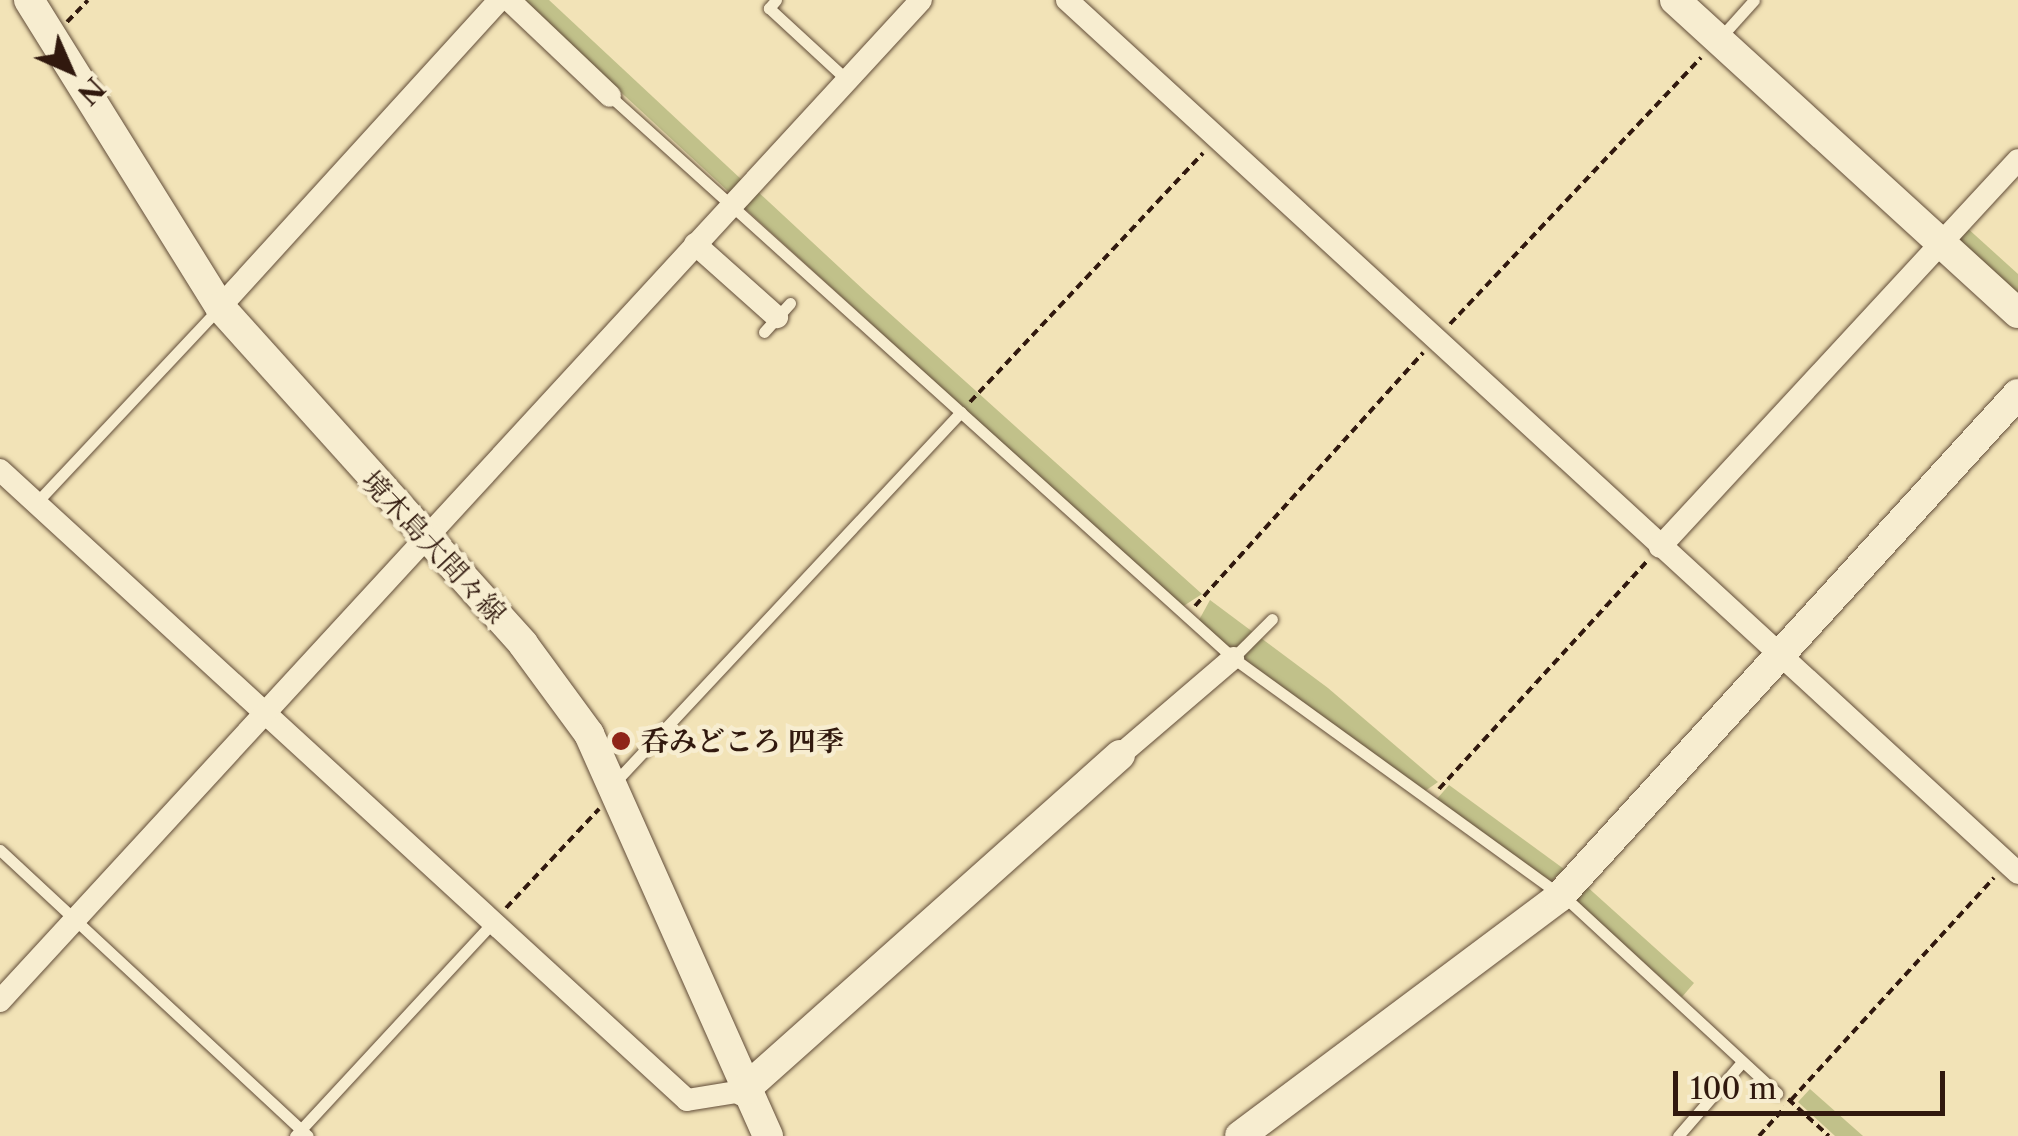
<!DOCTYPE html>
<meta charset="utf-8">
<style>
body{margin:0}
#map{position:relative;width:2018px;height:1136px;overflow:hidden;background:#f2e3b7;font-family:"Libre Caslon Text","Noto Serif JP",serif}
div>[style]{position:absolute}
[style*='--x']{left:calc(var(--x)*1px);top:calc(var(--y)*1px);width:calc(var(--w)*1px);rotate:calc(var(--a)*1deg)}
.green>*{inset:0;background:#c1c18a}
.path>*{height:4px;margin-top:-2px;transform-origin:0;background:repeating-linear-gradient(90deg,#31190e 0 8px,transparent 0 13px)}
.roads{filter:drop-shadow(0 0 2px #614c38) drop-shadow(0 0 2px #614c38)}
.lane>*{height:11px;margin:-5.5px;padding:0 5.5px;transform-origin:5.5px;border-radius:5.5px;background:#f7edd0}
.street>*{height:22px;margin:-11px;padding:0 11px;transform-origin:11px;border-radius:11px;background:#f7edd0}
.secondary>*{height:30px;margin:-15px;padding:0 15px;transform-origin:15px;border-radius:15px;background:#f7edd0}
.dots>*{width:28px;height:28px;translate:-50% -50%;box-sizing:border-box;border:5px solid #f7edd0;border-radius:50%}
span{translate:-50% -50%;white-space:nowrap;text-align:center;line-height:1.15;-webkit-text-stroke:9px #f7edd0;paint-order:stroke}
.street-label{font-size:28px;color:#31190e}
.poi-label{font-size:28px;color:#31190e;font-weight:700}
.left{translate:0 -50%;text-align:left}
.north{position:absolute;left:20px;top:20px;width:100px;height:100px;-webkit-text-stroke:8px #f7edd0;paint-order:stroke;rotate:135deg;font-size:28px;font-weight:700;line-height:40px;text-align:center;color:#31190e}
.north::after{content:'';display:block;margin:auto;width:35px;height:45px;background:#31190e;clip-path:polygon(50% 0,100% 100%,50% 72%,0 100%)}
.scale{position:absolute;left:1673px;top:1071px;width:272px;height:45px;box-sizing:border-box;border:5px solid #31190e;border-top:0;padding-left:12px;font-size:30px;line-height:35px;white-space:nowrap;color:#31190e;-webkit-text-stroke:8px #f7edd0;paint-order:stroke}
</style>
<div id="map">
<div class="green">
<div style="clip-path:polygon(521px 0,549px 0,742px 180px,730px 193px)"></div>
<div style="clip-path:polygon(756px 190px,867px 293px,1202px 594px,1182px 607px,742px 206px)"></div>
<div style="clip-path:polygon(1965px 226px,2018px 274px,2018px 296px,1959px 242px)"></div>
<div style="clip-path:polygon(1210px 600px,1328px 688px,1438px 782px,1425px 791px,1229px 648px,1199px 620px)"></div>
<div style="clip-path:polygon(1449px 785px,1564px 869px,1550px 883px,1436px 800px)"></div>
<div style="clip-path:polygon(1584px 884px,1694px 983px,1682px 997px,1572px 897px)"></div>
<div style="clip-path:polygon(1810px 1089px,1863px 1136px,1835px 1136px,1798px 1102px)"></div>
</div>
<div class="path">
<div style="--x:67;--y:22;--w:30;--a:-46"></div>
<div style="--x:1450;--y:324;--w:366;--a:-46.7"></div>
<div style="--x:970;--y:402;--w:341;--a:-46.9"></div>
<div style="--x:1195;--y:606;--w:341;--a:-48"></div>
<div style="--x:1439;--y:789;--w:310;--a:-47.6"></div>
<div style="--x:506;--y:908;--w:136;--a:-46.8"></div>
<div style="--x:1788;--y:1099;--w:55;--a:42.1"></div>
<div style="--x:1791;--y:1100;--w:301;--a:-47.6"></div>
<div style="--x:1759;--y:1136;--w:39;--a:-48"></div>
</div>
<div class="roads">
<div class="lane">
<div style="--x:776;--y:0;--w:11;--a:131"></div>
<div style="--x:769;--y:8;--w:106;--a:42.7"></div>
<div style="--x:1719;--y:39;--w:52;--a:-48.1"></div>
<div style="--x:610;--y:96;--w:839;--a:42.05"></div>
<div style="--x:1233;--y:658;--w:416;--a:35.9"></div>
<div style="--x:1570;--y:902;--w:282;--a:42.7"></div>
<div style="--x:764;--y:332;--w:39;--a:-48"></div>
<div style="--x:36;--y:503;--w:265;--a:-46.8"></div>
<div style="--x:1233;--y:658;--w:55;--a:-45"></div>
<div style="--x:616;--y:781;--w:505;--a:-46.93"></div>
<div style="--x:0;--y:850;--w:420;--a:42.9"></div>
<div style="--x:295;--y:1136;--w:292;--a:-47.2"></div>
<div style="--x:1678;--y:1136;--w:98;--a:-49.1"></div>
</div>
<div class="street">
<div style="--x:509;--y:0;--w:139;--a:43.5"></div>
<div style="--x:1067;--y:0;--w:1291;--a:42.55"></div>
<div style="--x:695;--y:244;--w:110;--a:41.7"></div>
<div style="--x:220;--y:307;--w:415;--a:-47.7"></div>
<div style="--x:0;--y:470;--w:932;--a:42.52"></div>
<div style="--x:687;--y:1100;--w:57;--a:-9.1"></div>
<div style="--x:1660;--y:547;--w:527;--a:-47.23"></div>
<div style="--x:1120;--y:755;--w:149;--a:-40.6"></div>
<div style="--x:0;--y:1001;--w:1360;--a:-47.38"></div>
</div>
<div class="secondary">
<div style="--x:29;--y:0;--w:362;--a:58.1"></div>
<div style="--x:220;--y:307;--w:453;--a:48"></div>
<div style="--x:523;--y:644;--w:112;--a:53.7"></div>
<div style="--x:589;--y:734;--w:440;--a:66"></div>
<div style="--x:1675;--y:0;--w:464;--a:42.4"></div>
<div style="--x:743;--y:1091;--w:505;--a:-41.71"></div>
<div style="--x:1240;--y:1136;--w:399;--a:-36.8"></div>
<div style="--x:1559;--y:897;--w:681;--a:-47.62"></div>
</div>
</div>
<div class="dots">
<div style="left:621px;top:741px;background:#8f2418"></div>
</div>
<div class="street-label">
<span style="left:434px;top:547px;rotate:47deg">境木島大間々線</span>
</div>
<div class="poi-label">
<span class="left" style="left:641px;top:741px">呑みどころ 四季</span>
</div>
<div class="north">N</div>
<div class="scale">100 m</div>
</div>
